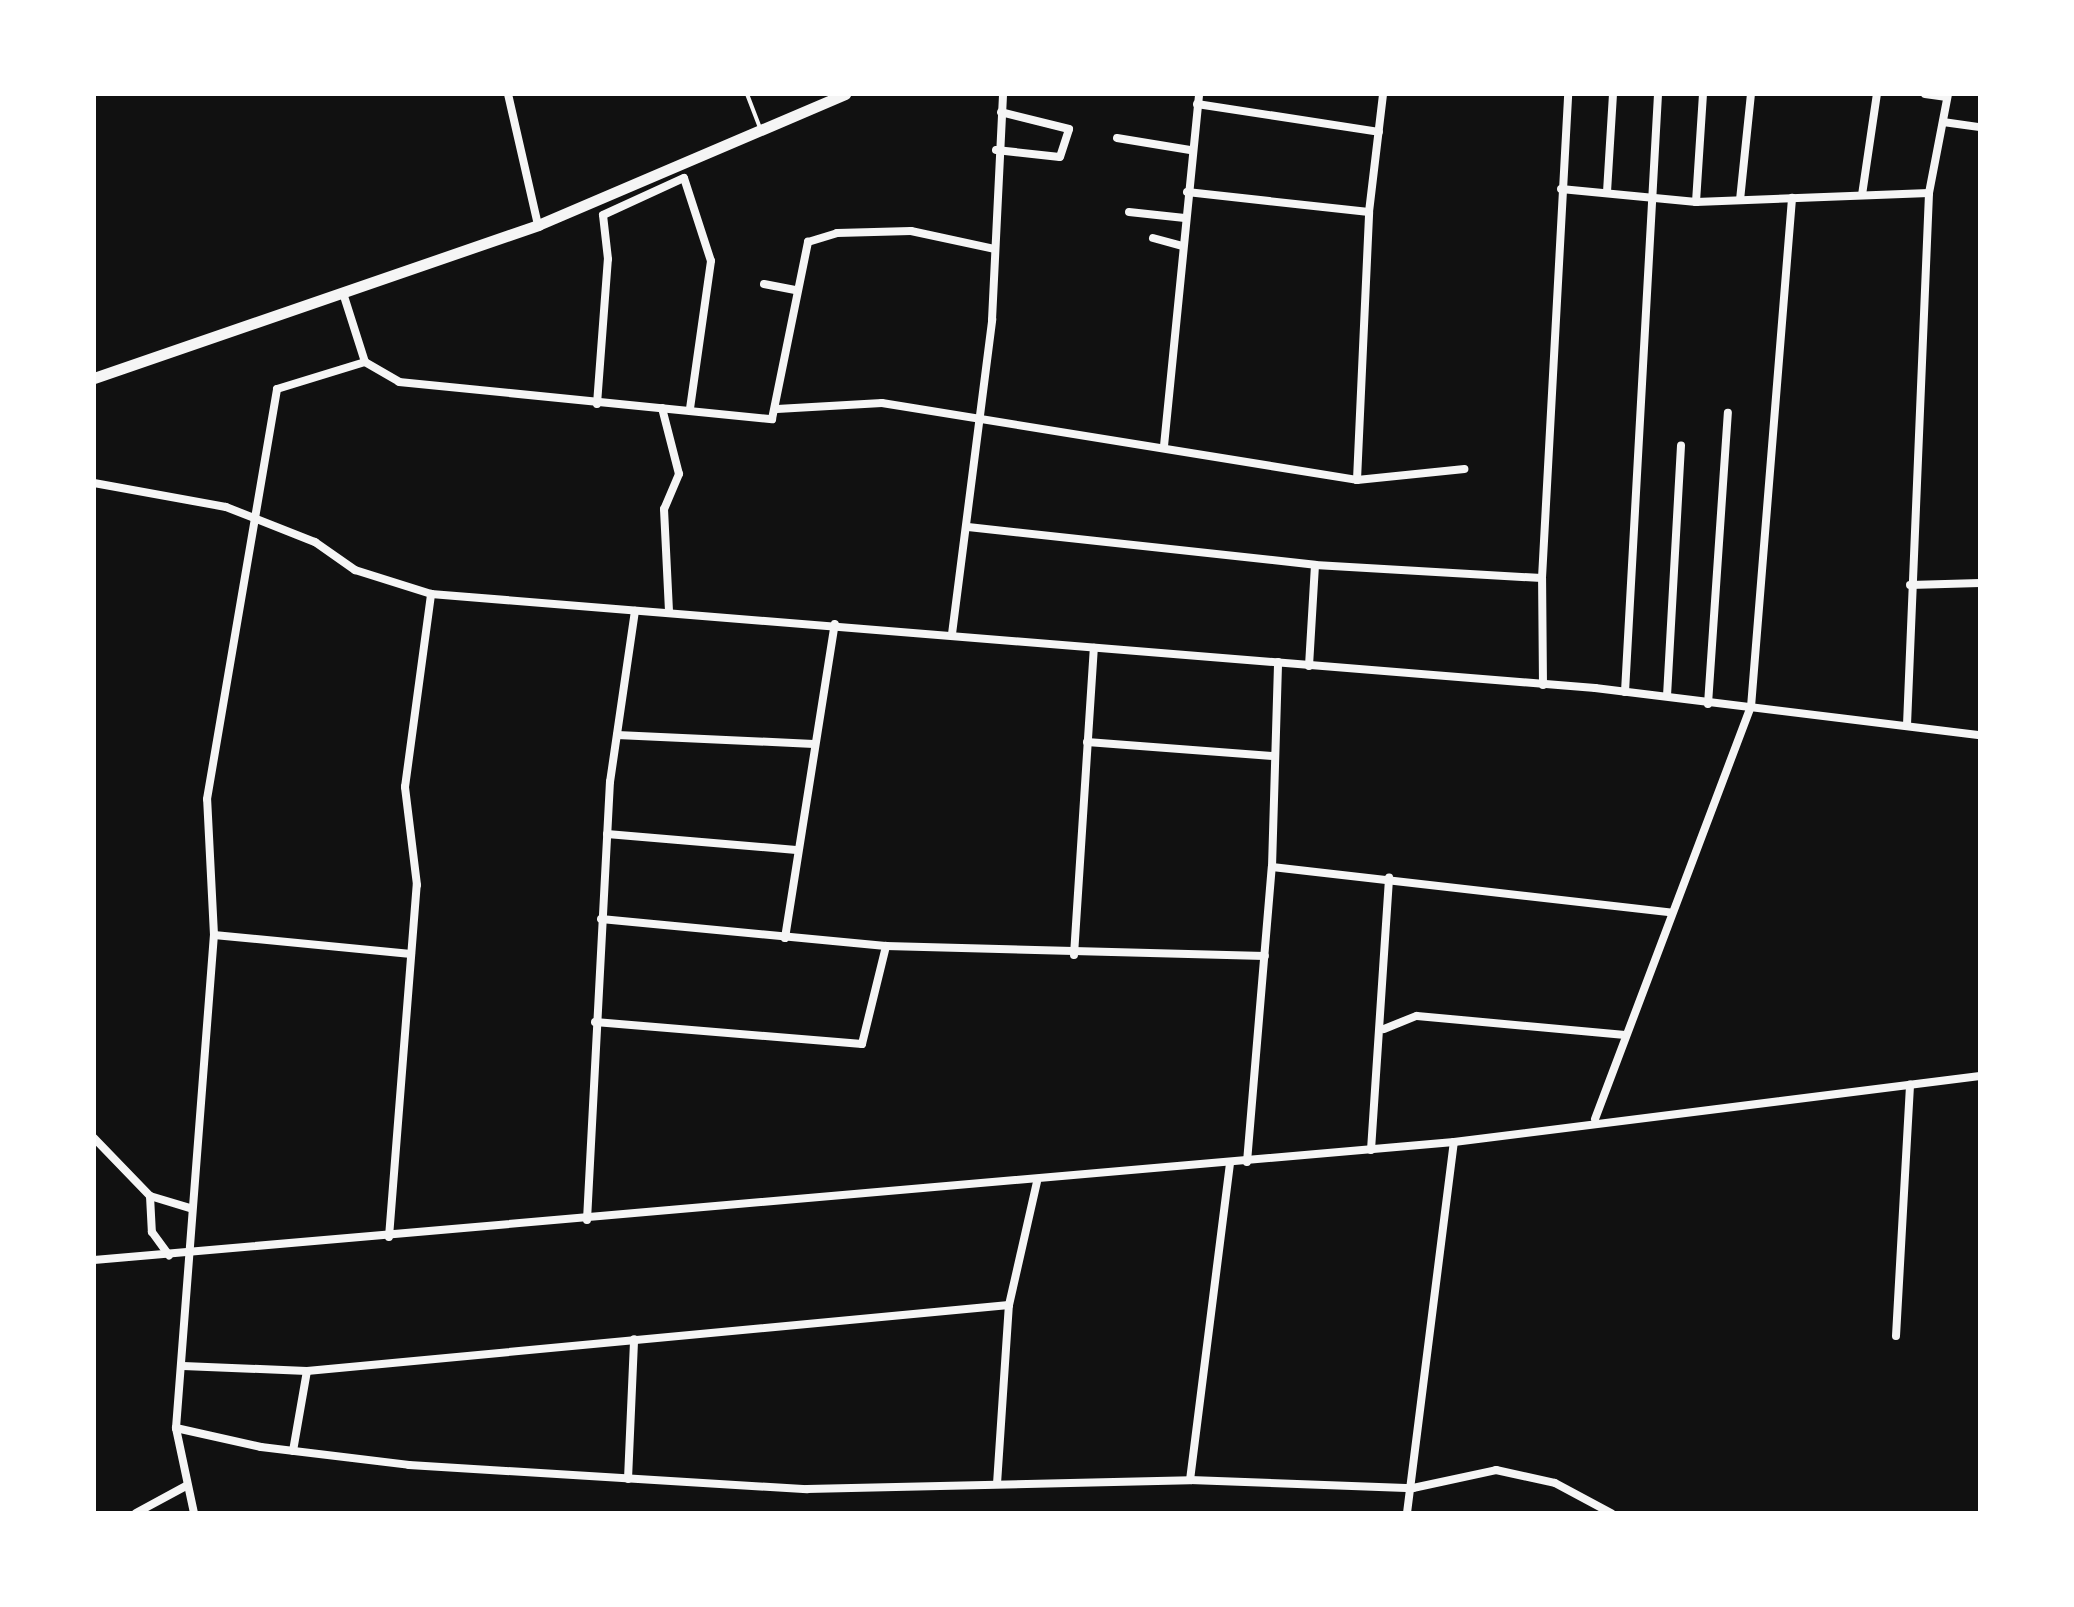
<!DOCTYPE html>
<style>
body{margin:0}
#map{position:relative;width:2074px;height:1607px;overflow:hidden;background:#111;font-family:"Open Sans",sans-serif}
div>[style]{position:absolute}
[style*='--x']{left:calc(var(--x)*1px);top:calc(var(--y)*1px);width:calc(var(--w)*1px);rotate:calc(var(--a)*1deg)}
.service>*{height:4px;margin:-2px;padding:0 2px;transform-origin:2px;border-radius:2px;background:#f5f5f5}
.minor>*{height:8px;margin:-4px;padding:0 4px;transform-origin:4px;border-radius:4px;background:#f5f5f5}
.tertiary>*{height:11px;margin:-5.5px;padding:0 5.5px;transform-origin:5.5px;border-radius:5.5px;background:#f5f5f5}
span{translate:-50% -50%;white-space:nowrap;text-align:center;line-height:1.15;-webkit-text-stroke:6px #fff;paint-order:stroke}
.frame{position:absolute;inset:0;border:96px solid #fff;pointer-events:none}
</style>
<div id="map">
<div class="service">
<div style="--x:747;--y:94;--w:36;--a:69"></div>
</div>
<div class="minor">
<div style="--x:508;--y:94;--w:134;--a:77.1"></div>
<div style="--x:1925;--y:94;--w:22;--a:8"></div>
<div style="--x:1197;--y:104;--w:184;--a:8.7"></div>
<div style="--x:1943;--y:122;--w:37;--a:8"></div>
<div style="--x:1117;--y:138;--w:74;--a:9.3"></div>
<div style="--x:996;--y:150;--w:64;--a:6.2"></div>
<div style="--x:1060;--y:157;--w:29;--a:-72"></div>
<div style="--x:1069;--y:129;--w:70;--a:-166"></div>
<div style="--x:1561;--y:189;--w:136;--a:5.5"></div>
<div style="--x:1696;--y:202;--w:233;--a:-2.2"></div>
<div style="--x:1187;--y:192;--w:183;--a:6.3"></div>
<div style="--x:1607;--y:192;--w:98;--a:-86.5"></div>
<div style="--x:1862;--y:195;--w:102;--a:-81.6"></div>
<div style="--x:1740;--y:200;--w:107;--a:-84.1"></div>
<div style="--x:1696;--y:202;--w:108;--a:-86.3"></div>
<div style="--x:1129;--y:212;--w:56;--a:6.1"></div>
<div style="--x:1153;--y:238;--w:30;--a:15"></div>
<div style="--x:764;--y:284;--w:33;--a:11"></div>
<div style="--x:343;--y:293;--w:72;--a:72.3"></div>
<div style="--x:365;--y:362;--w:39;--a:30"></div>
<div style="--x:399;--y:382;--w:375;--a:5.7"></div>
<div style="--x:772;--y:419;--w:181;--a:-78.5"></div>
<div style="--x:808;--y:242;--w:30;--a:-17"></div>
<div style="--x:837;--y:233;--w:74;--a:-1.5"></div>
<div style="--x:911;--y:231;--w:85;--a:12.2"></div>
<div style="--x:597;--y:404;--w:145;--a:-85.7"></div>
<div style="--x:608;--y:259;--w:44;--a:-96.5"></div>
<div style="--x:603;--y:215;--w:89;--a:-24.6"></div>
<div style="--x:684;--y:178;--w:87;--a:72"></div>
<div style="--x:711;--y:261;--w:149;--a:98.1"></div>
<div style="--x:662;--y:408;--w:68;--a:75.6"></div>
<div style="--x:679;--y:474;--w:38;--a:113"></div>
<div style="--x:664;--y:509;--w:104;--a:87.2"></div>
<div style="--x:777;--y:409;--w:105;--a:-3.3"></div>
<div style="--x:882;--y:403;--w:481;--a:9.2"></div>
<div style="--x:1357;--y:480;--w:108;--a:-5.9"></div>
<div style="--x:1164;--y:446;--w:354;--a:-84.3"></div>
<div style="--x:1357;--y:480;--w:268;--a:-87.4"></div>
<div style="--x:1369;--y:212;--w:119;--a:-83.2"></div>
<div style="--x:94;--y:483;--w:134;--a:10.3"></div>
<div style="--x:226;--y:507;--w:96;--a:21.5"></div>
<div style="--x:315;--y:542;--w:49;--a:35"></div>
<div style="--x:355;--y:570;--w:80;--a:17.5"></div>
<div style="--x:431;--y:594;--w:1168;--a:4.62"></div>
<div style="--x:1595;--y:688;--w:388;--a:7"></div>
<div style="--x:968;--y:527;--w:349;--a:6.2"></div>
<div style="--x:1315;--y:565;--w:227;--a:3.3"></div>
<div style="--x:1910;--y:585;--w:70;--a:-1.6"></div>
<div style="--x:952;--y:634;--w:317;--a:-82.7"></div>
<div style="--x:992;--y:320;--w:226;--a:-87.2"></div>
<div style="--x:1309;--y:666;--w:101;--a:-86.6"></div>
<div style="--x:1543;--y:685;--w:107;--a:-90.5"></div>
<div style="--x:1542;--y:578;--w:485;--a:-86.9"></div>
<div style="--x:1625;--y:692;--w:599;--a:-86.84"></div>
<div style="--x:1667;--y:696;--w:251;--a:-86.8"></div>
<div style="--x:1708;--y:704;--w:292;--a:-86.1"></div>
<div style="--x:1907;--y:725;--w:532;--a:-87.63"></div>
<div style="--x:1929;--y:193;--w:101;--a:-79.1"></div>
<div style="--x:617;--y:735;--w:197;--a:2.6"></div>
<div style="--x:1087;--y:742;--w:188;--a:4.3"></div>
<div style="--x:607;--y:834;--w:190;--a:4.8"></div>
<div style="--x:1272;--y:867;--w:401;--a:6.5"></div>
<div style="--x:601;--y:919;--w:286;--a:5.4"></div>
<div style="--x:886;--y:946;--w:379;--a:1.5"></div>
<div style="--x:214;--y:935;--w:198;--a:5.5"></div>
<div style="--x:785;--y:938;--w:318;--a:-81"></div>
<div style="--x:1074;--y:955;--w:308;--a:-86.3"></div>
<div style="--x:595;--y:1022;--w:268;--a:4.7"></div>
<div style="--x:862;--y:1044;--w:101;--a:-76.2"></div>
<div style="--x:1384;--y:1029;--w:35;--a:-22"></div>
<div style="--x:1417;--y:1016;--w:209;--a:5.2"></div>
<div style="--x:1595;--y:1119;--w:441;--a:-69.3"></div>
<div style="--x:1751;--y:707;--w:511;--a:-85.39"></div>
<div style="--x:94;--y:1138;--w:81;--a:46"></div>
<div style="--x:150;--y:1196;--w:42;--a:16.7"></div>
<div style="--x:1371;--y:1150;--w:273;--a:-86.2"></div>
<div style="--x:1247;--y:1162;--w:296;--a:-85.2"></div>
<div style="--x:1272;--y:867;--w:205;--a:-88.3"></div>
<div style="--x:150;--y:1196;--w:36;--a:87"></div>
<div style="--x:152;--y:1232;--w:29;--a:54"></div>
<div style="--x:587;--y:1220;--w:439;--a:-87"></div>
<div style="--x:610;--y:782;--w:173;--a:-81.7"></div>
<div style="--x:389;--y:1237;--w:353;--a:-85.5"></div>
<div style="--x:417;--y:885;--w:99;--a:-97"></div>
<div style="--x:405;--y:787;--w:195;--a:-82.3"></div>
<div style="--x:94;--y:1260;--w:1365;--a:-4.96"></div>
<div style="--x:1896;--y:1336;--w:252;--a:-86.8"></div>
<div style="--x:183;--y:1366;--w:124;--a:2.3"></div>
<div style="--x:307;--y:1371;--w:705;--a:-5.37"></div>
<div style="--x:176;--y:1428;--w:87;--a:12.6"></div>
<div style="--x:261;--y:1447;--w:149;--a:6.9"></div>
<div style="--x:409;--y:1465;--w:399;--a:3.5"></div>
<div style="--x:807;--y:1489;--w:383;--a:-1.3"></div>
<div style="--x:1190;--y:1480;--w:223;--a:2.1"></div>
<div style="--x:1413;--y:1488;--w:85;--a:-12.2"></div>
<div style="--x:1496;--y:1470;--w:60;--a:12.4"></div>
<div style="--x:1555;--y:1483;--w:64;--a:28.2"></div>
<div style="--x:293;--y:1451;--w:81;--a:-80.1"></div>
<div style="--x:628;--y:1479;--w:140;--a:-87.5"></div>
<div style="--x:1190;--y:1480;--w:320;--a:-82.8"></div>
<div style="--x:997;--y:1484;--w:179;--a:-86.2"></div>
<div style="--x:1009;--y:1305;--w:126;--a:-77.2"></div>
<div style="--x:136;--y:1513;--w:57;--a:-28.4"></div>
<div style="--x:194;--y:1513;--w:87;--a:-102"></div>
<div style="--x:176;--y:1428;--w:494;--a:-85.6"></div>
<div style="--x:214;--y:935;--w:136;--a:-92.9"></div>
<div style="--x:207;--y:799;--w:416;--a:-80.3"></div>
<div style="--x:277;--y:389;--w:92;--a:-17.1"></div>
<div style="--x:1407;--y:1513;--w:374;--a:-82.8"></div>
<div style="--x:1454;--y:1142;--w:530;--a:-7.15"></div>
</div>
<div class="tertiary">
<div style="--x:94;--y:378;--w:470;--a:-19"></div>
<div style="--x:538;--y:225;--w:334;--a:-23.1"></div>
</div>
<div class="frame"></div>
</div>
